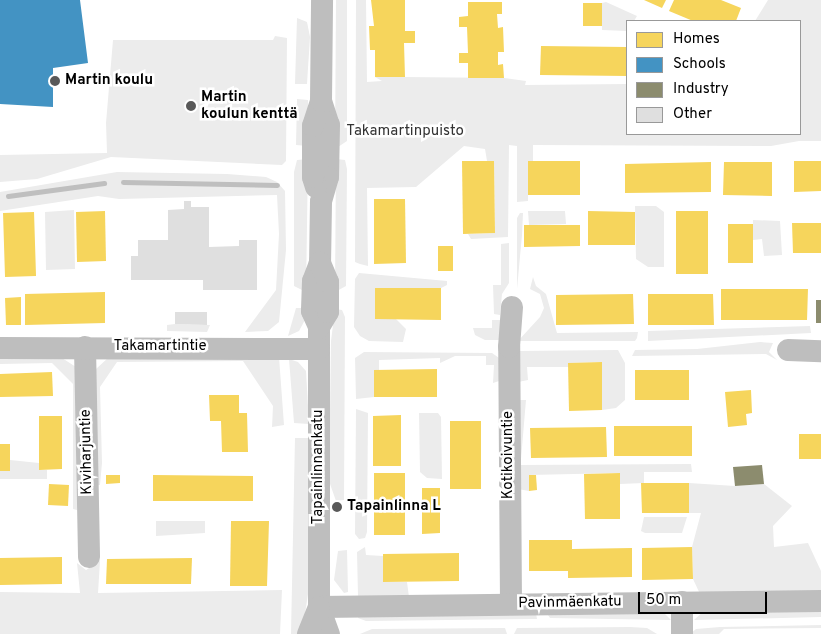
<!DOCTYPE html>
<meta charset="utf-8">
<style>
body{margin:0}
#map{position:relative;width:821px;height:634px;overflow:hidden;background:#fff;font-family:Overpass,sans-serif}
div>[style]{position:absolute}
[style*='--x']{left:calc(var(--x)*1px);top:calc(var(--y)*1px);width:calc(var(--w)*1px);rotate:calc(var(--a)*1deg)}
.green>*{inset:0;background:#ececec}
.homes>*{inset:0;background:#f6d55c}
.schools>*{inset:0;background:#4393c3}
.industry>*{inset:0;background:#8c8c6e}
.stream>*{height:5px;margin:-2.5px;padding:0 2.5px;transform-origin:2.5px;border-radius:2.5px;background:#bfbfbf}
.building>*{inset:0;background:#dfdfdf}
.minor>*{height:22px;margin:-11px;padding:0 11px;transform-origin:11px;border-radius:11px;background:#bebebe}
.dots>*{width:14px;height:14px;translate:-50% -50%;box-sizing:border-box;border:2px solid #fff;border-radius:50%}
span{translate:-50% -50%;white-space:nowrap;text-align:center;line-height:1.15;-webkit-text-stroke:5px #fff;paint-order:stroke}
.poi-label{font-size:15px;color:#000;font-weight:700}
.left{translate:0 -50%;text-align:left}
.park-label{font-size:15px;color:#333}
.street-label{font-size:15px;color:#000}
.legend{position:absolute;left:626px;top:20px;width:175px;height:115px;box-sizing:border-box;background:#fff;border:1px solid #999;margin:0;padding:6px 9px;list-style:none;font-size:15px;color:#000}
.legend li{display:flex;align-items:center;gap:10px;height:25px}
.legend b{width:25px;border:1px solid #999}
.scale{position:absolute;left:638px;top:592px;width:129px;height:22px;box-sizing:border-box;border:2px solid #000;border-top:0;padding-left:6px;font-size:15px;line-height:18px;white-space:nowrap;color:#000;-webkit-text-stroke:4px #fff;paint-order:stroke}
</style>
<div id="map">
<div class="green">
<div style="clip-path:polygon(336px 0,347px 0,347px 141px,338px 147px,335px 145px)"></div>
<div style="clip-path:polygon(356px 0,366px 0,367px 82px,382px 81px,375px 77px,405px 77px,504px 78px,526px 81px,525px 85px,627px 84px,627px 134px,800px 134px,800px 21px,755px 21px,768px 0,821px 0,821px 141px,799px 141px,771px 146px,533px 145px,533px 161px,528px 161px,528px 201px,517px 202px,517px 146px,509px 145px,508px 237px,471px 239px,468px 234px,495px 233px,494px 161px,487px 161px,485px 149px,464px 146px,416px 187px,367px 188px,368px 266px,360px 264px,355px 262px)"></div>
<div style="clip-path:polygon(606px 2px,637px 16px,634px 21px,627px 21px,627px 31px,602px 30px,602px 3px)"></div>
<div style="clip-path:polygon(297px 18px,307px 22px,310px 37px,307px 84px,295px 84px)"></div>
<div style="clip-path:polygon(275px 36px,287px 38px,286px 161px,282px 165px,111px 157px,37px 179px,0 182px,0 155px,107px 153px,106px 123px,113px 40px,273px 40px)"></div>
<div style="clip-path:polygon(297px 99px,308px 100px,308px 146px,296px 145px)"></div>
<div style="clip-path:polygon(308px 159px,306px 292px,294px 286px,294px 172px,297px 160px)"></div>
<div style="clip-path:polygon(336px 159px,345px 160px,347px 169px,346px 286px,335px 292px)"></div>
<div style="clip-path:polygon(117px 172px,227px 174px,266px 177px,277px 182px,285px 191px,286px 250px,279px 322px,268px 331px,245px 332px,276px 290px,279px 234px,277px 195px,119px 199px,98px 196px,0 211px,0 192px)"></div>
<div style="clip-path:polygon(635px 206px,656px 206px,664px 212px,664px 267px,648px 267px,636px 259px)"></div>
<div style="clip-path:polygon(74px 210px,75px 269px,46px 270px,45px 212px)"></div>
<div style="clip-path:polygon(528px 211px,565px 211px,566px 224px,529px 225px)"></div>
<div style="clip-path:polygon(520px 213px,523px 213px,522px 235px,517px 289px,517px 218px)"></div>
<div style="clip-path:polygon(753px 220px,780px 221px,782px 255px,764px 256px,762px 239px,753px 240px)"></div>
<div style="clip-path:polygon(509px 243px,509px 283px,502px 294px,500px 315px,494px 314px,493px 285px,501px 285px,501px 244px)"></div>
<div style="clip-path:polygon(359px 273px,447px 281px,447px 285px,441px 288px,375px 288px,375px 319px,396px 319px,406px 329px,403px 342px,369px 341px,360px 336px,354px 327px,355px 279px)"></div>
<div style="clip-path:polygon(533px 277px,536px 286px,546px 294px,557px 333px,638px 332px,637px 338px,635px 341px,518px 341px,540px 317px,544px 308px,540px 294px,530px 289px)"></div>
<div style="clip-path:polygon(296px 308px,305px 308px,306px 318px,299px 331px,288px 336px)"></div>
<div style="clip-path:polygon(335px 309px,342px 310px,345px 317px,344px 500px,336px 501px,329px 481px,331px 341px)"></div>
<div style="clip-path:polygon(492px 320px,501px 320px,500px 340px,485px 340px,475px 335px,473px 328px,492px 328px)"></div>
<div style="clip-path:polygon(175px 324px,210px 325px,207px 332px,167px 331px,167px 325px)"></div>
<div style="clip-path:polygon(810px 326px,811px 333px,648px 341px,648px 331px)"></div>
<div style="clip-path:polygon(760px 342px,773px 343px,769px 352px,777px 360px,766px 354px,632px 356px,635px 350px,697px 349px)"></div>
<div style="clip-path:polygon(618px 350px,625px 363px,625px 400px,616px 408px,602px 410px,601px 362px,568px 363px,568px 367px,527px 367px,528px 380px,518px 382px,519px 351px)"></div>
<div style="clip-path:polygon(364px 352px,492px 353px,502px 360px,502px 380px,493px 383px,494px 365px,486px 365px,486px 356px,455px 356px,440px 363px,440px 358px,379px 360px,379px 370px,374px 370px,374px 397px,356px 399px,355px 358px)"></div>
<div style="clip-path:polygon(109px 357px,279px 357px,284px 425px,272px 427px,273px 406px,243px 361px,117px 362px,100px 387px,102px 463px,100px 485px,95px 485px,96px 369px)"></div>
<div style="clip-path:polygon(62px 358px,76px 367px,77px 510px,73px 509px,73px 384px,52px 363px,0 364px,0 359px)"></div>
<div style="clip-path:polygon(289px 359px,298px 362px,306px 371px,309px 424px,294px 423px)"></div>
<div style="clip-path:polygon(517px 400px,526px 400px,521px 459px,518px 458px)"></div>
<div style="clip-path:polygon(356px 409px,368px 413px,367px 532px,365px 538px,359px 539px,355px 534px)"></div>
<div style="clip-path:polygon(419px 413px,438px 413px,441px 417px,442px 479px,427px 478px,420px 472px)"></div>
<div style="clip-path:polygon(295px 438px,309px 438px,308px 594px,302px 634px,291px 634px)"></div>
<div style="clip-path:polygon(10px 460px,39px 463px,39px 470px,47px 470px,47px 479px,0 479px,0 471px,10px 471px)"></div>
<div style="clip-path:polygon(691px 464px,692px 472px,644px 472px,644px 483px,620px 484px,619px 473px,529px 475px,529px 491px,518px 489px,519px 465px)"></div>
<div style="clip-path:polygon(689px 483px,735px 486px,764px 484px,792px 506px,773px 526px,774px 547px,808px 543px,821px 571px,821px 592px,700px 594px,693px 579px,692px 547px,701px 513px,689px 513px)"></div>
<div style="clip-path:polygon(644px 517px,687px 517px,682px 533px,645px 533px,641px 531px)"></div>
<div style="clip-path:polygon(156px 521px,205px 521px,205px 533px,156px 536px)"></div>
<div style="clip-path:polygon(365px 547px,366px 555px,383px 556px,384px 582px,407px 582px,409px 597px,358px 596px,357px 552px)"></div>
<div style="clip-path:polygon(347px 550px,348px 592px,344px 593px,334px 580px,338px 551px)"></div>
<div style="clip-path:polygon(100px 561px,98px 593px,282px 590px,280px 634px,0 634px,0 592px,80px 593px,77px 563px,86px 570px)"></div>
<div style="clip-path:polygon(821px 609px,821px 617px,694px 620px,705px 610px)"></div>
<div style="clip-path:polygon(546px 612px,663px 612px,671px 620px,550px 618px)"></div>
<div style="clip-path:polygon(536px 613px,537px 619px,532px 619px,366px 621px,358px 618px,358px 615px)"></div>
<div style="clip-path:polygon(821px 625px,821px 628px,724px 629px,719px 634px,690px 634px,696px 629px,720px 627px)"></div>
<div style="clip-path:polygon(630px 627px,647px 628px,657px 634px,514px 634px,517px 628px)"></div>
<div style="clip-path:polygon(505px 628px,507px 634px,360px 634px,372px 629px)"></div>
</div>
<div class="homes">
<div style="clip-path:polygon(371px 0,405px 0,405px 31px,415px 31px,415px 43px,404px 43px,405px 77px,375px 77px,375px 50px,370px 50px,369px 26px,374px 26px)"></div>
<div style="clip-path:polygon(644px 0,666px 0,662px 8px)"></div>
<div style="clip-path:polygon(674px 0,721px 0,741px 8px,736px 21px,693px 21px,669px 11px)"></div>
<div style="clip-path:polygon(468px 2px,502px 2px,502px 14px,497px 14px,498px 28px,503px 27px,504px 52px,498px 52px,498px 65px,503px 64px,504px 78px,468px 78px,468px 63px,459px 63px,459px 53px,468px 53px,467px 27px,459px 27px,459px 17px,468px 16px)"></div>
<div style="clip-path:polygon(583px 3px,602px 3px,602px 26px,583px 26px)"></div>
<div style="clip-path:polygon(541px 46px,627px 47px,627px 76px,540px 75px)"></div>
<div style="clip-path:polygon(462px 161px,494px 161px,495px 233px,463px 234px)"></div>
<div style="clip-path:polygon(528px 161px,580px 161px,580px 195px,528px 195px)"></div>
<div style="clip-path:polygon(794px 161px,821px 161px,821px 191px,794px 192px)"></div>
<div style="clip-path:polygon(711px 162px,711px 192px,625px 193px,625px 164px)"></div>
<div style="clip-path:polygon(724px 162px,772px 162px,772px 196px,723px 195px)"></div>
<div style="clip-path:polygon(374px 199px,405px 199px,406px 263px,374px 264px)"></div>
<div style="clip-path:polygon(105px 211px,106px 261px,77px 262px,76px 212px)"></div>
<div style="clip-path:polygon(588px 211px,635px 212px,635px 245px,588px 245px)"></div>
<div style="clip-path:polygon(676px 211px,708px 211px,708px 274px,676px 274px)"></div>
<div style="clip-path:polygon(34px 212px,36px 276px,5px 277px,3px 213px)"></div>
<div style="clip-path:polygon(792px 223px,821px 223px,821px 253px,793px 253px)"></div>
<div style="clip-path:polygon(728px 224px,753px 224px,753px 263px,728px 263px)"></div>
<div style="clip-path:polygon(524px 225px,580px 225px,580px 246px,524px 247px)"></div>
<div style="clip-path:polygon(438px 246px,453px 246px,453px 271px,438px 271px)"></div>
<div style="clip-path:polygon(375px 288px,441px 288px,441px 320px,375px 319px)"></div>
<div style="clip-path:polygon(721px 289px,808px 289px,807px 320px,721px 320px)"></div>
<div style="clip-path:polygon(105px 292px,105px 323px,25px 325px,25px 294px)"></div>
<div style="clip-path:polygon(633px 294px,634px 324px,556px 325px,556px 295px)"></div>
<div style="clip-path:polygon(648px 294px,713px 294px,714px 325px,648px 325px)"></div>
<div style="clip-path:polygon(21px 297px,21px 325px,6px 325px,5px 298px)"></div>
<div style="clip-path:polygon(602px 362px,602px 410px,569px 411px,568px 363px)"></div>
<div style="clip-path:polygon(437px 369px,437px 397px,374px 397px,374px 370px)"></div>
<div style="clip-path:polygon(635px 370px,689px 370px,689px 400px,635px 400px)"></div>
<div style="clip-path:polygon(52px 372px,53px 396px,0 397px,0 374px)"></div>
<div style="clip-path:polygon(751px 390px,752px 413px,746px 414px,747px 425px,728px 427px,725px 392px)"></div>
<div style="clip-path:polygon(209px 395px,239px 395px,239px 413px,247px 413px,248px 452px,222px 452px,221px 421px,210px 421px)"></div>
<div style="clip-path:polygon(401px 415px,401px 466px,373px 466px,373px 416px)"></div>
<div style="clip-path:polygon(39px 416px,62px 416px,62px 469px,39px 470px)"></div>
<div style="clip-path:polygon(450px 421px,481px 421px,481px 489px,450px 489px)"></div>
<div style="clip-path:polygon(614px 426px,692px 426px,692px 456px,614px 456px)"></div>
<div style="clip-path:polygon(606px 427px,607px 457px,531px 458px,530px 428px)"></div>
<div style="clip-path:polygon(799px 434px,821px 434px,821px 459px,799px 459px)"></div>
<div style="clip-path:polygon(0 444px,10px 444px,10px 471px,0 471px)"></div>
<div style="clip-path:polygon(374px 473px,405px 473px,405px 535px,374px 535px)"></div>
<div style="clip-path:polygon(620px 473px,620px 519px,585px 519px,584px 474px)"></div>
<div style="clip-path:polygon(106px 475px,120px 475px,120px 483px,106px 484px)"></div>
<div style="clip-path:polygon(153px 475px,253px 476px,253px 501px,153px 501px)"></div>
<div style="clip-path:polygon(529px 475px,536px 475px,537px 490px,529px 491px)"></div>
<div style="clip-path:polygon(641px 483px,689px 483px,689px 513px,642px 513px)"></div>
<div style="clip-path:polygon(49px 484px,69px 485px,68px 506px,48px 505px)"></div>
<div style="clip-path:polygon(422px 488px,440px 488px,440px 533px,422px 534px)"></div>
<div style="clip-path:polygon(231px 521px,269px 521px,267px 586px,230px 586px)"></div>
<div style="clip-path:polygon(529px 540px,572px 540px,572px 549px,632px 548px,632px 577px,568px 578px,568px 571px,529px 571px)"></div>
<div style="clip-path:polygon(692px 547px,693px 579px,642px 580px,642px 548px)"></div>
<div style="clip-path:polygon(459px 553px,459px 581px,383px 582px,383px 554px)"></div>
<div style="clip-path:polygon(62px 557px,62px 584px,0 585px,0 558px)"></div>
<div style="clip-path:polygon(192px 558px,191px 584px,106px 584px,107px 559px)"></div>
</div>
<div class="schools">
<div style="clip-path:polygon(0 0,80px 0,88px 63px,53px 68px,53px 107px,0 104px)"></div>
</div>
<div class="industry">
<div style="clip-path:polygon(816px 300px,821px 300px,821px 323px,816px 323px)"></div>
<div style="clip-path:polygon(762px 465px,764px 484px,735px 486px,733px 467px)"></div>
</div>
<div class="stream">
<div style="--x:123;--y:182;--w:154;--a:1.1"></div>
<div style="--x:8;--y:196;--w:97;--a:-7.7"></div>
</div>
<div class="building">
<div style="clip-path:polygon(184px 201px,191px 201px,191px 207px,209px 207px,209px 247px,239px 246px,239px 240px,257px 240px,257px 290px,203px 290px,203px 280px,131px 280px,131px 256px,138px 256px,138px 240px,168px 240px,168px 210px,184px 209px)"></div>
<div style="clip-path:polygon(175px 312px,207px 312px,207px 325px,175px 324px)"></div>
</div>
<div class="minor">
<div style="--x:321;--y:101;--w:25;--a:72"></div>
<div style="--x:329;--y:125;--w:52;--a:91.1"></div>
<div style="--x:328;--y:177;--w:26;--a:106"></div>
<div style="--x:321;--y:202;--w:61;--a:90.9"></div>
<div style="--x:320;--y:263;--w:19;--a:111"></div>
<div style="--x:313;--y:281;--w:30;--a:92"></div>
<div style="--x:312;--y:311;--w:17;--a:66"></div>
<div style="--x:319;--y:327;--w:280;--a:90"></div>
<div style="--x:319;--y:607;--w:29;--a:70"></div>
<div style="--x:316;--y:187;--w:10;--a:-107"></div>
<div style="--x:313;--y:177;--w:51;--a:-90"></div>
<div style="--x:313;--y:126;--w:26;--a:-72"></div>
<div style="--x:321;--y:101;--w:101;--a:-89.4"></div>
<div style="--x:319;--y:327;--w:17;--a:-59"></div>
<div style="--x:328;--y:312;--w:30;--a:-90"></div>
<div style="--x:328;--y:282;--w:21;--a:-113"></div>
<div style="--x:85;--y:347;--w:210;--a:88.9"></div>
<div style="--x:0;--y:348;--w:319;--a:0.2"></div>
<div style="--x:788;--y:350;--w:33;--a:2"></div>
<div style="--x:682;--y:602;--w:32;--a:90"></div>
<div style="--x:511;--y:604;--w:257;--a:-90.4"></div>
<div style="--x:509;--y:347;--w:40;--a:-85.7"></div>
<div style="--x:319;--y:607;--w:502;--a:-0.68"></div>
<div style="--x:308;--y:634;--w:29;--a:-68"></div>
</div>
<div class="dots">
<div style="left:55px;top:81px;background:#595959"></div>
<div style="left:191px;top:106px;background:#595959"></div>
<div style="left:337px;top:507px;background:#595959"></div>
</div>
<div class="poi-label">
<span class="left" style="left:65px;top:81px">Martin koulu</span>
<span class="left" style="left:201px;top:106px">Martin<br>koulun kenttä</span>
<span class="left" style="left:347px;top:507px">Tapainlinna L</span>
</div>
<div class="park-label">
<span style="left:405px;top:132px">Takamartinpuisto</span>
</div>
<div class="street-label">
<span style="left:160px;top:347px">Takamartintie</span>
<span style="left:87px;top:452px;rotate:-91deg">Kiviharjuntie</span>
<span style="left:509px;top:455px;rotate:-90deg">Kotikoivuntie</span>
<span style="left:319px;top:467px;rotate:-90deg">Tapainlinnankatu</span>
<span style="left:570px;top:603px;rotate:-1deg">Pavinmäenkatu</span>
</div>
<ul class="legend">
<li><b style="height:14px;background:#f6d55c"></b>Homes</li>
<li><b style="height:14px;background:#4393c3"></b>Schools</li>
<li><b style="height:14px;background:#8c8c6e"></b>Industry</li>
<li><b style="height:14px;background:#dfdfdf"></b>Other</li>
</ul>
<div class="scale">50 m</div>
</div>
